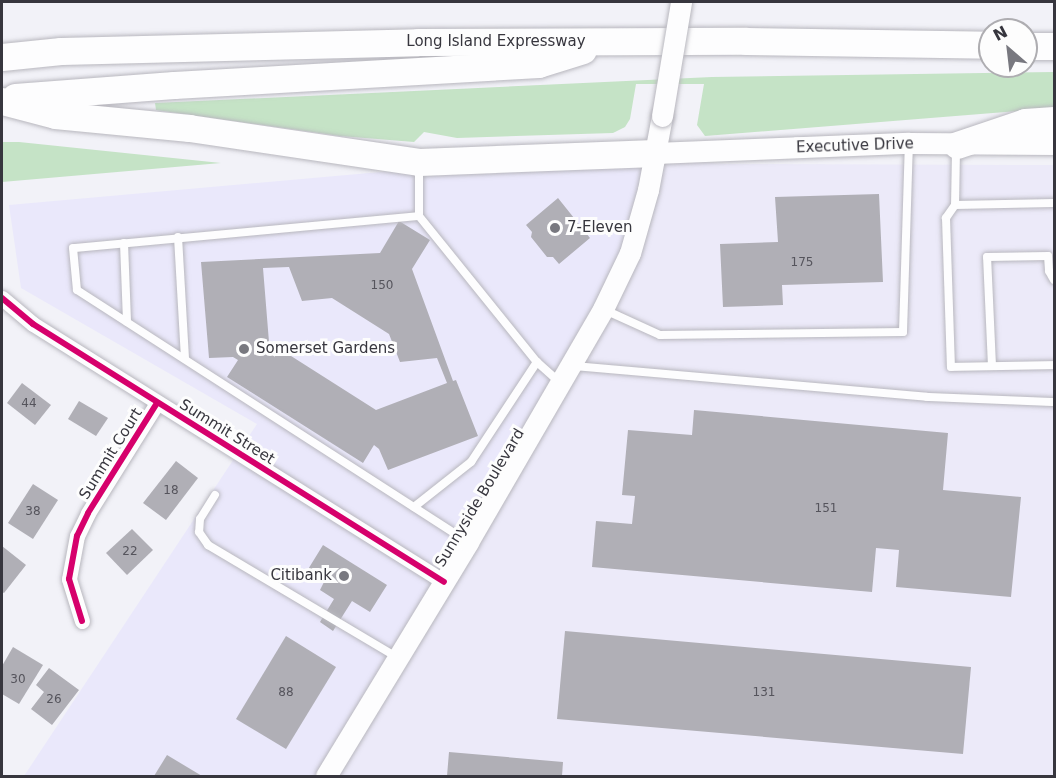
<!DOCTYPE html>
<style>
body{margin:0}
#map{position:relative;width:1056px;height:778px;overflow:hidden;background:#f2f2f8;font-family:"DejaVu Sans",sans-serif}
div>[style]{position:absolute}
[style*='--x']{left:calc(var(--x)*1px);top:calc(var(--y)*1px);width:calc(var(--w)*1px);rotate:calc(var(--a)*1deg)}
.built>*{inset:0;background:#eae8fb}
.industrial>*{inset:0;background:#eceaf9}
.green>*{inset:0;background:#c5e3c6}
.building>*{inset:0;background:#b0afb6}
.roads{filter:drop-shadow(0 0 2px #b8b7be) drop-shadow(0 0 2px #b8b7be)}
.lane>*{height:8px;margin:-4px;padding:0 4px;transform-origin:4px;border-radius:4px;background:#fdfdfe}
.street>*{height:15px;margin:-7.5px;padding:0 7.5px;transform-origin:7.5px;border-radius:7.5px;background:#fdfdfe}
.secondary>*{height:21px;margin:-10.5px;padding:0 10.5px;transform-origin:10.5px;border-radius:10.5px;background:#fdfdfe}
.highway>*{height:27px;margin:-13.5px;padding:0 13.5px;transform-origin:13.5px;border-radius:13.5px;background:#fdfdfe}
.bridges{filter:drop-shadow(0 0 2px #b8b7be) drop-shadow(0 0 2px #b8b7be)}
.secondary-bridge>*{height:21px;margin:-10.5px;padding:0 10.5px;transform-origin:10.5px;border-radius:10.5px;background:#fdfdfe}
.cycleway>*{height:6px;margin:-3px;padding:0 3px;transform-origin:3px;border-radius:3px;background:#d6006c}
.dots>*{width:16px;height:16px;translate:-50% -50%;box-sizing:border-box;border:3px solid #fdfdfd;border-radius:50%}
span{translate:-50% -50%;white-space:nowrap;text-align:center;line-height:1.15;-webkit-text-stroke:6px #fdfdfd;paint-order:stroke}
.number-label{font-size:12px;color:#55545c}
.number-label span{-webkit-text-stroke-width:0}
.street-label{font-size:15px;color:#37363e}
.poi-label{font-size:15px;color:#37363e}
.left{translate:0 -50%;text-align:left}
.right{translate:-100% -50%;text-align:right}
.frame{position:absolute;inset:0;border:3px solid #37363e;pointer-events:none}
.north{position:absolute;left:978px;top:18px;width:60px;height:60px;box-sizing:border-box;background:#fdfdfd;border:2px solid #aeadb1;border-radius:50%;rotate:332deg;font-size:16px;font-weight:700;line-height:24px;text-align:center;color:#37363e}
.north::after{content:'';display:block;margin:auto;width:21px;height:27px;background:#78787f;clip-path:polygon(50% 0,100% 100%,50% 72%,0 100%)}
</style>
<div id="map">
<div class="built">
<div style="clip-path:polygon(660px 159px,631px 258px,320px 776px,24px 776px,257px 424px,21px 288px,9px 205px,414px 169px)"></div>
</div>
<div class="industrial">
<div style="clip-path:polygon(660px 159px,725px 164px,1054px 165px,1054px 776px,322px 776px,562px 388px)"></div>
</div>
<div class="green">
<div style="clip-path:polygon(1054px 72px,1054px 108px,705px 136px,697px 125px,704px 84px,636px 84px,630px 119px,625px 127px,613px 133px,457px 138px,424px 132px,414px 142px,340px 136px,156px 110px,155px 103px,712px 77px)"></div>
<div style="clip-path:polygon(2px 142px,19px 142px,221px 163px,2px 182px)"></div>
</div>
<div class="building">
<div style="clip-path:polygon(879px 194px,883px 282px,782px 285px,783px 305px,723px 307px,720px 244px,778px 242px,775px 197px)"></div>
<div style="clip-path:polygon(558px 198px,590px 238px,559px 264px,553px 257px,547px 257px,531px 237px,532px 232px,526px 225px)"></div>
<div style="clip-path:polygon(evenodd,399px 221px,430px 240px,412px 269px,453px 381px,456px 380px,478px 436px,388px 470px,379px 449px,374px 445px,363px 463px,227px 377px,238px 360px,233px 357px,209px 358px,201px 262px,380px 253px,399px 221px,289px 267px,302px 301px,332px 298px,389px 334px,400px 362px,437px 358px,447px 383px,376px 410px,269px 342px,263px 268px,289px 267px)"></div>
<div style="clip-path:polygon(22px 383px,51px 405px,35px 425px,7px 403px)"></div>
<div style="clip-path:polygon(79px 401px,108px 418px,96px 436px,68px 419px)"></div>
<div style="clip-path:polygon(694px 410px,948px 433px,943px 490px,1021px 497px,1011px 597px,896px 587px,899px 550px,876px 548px,872px 592px,592px 567px,596px 521px,632px 524px,635px 496px,622px 495px,628px 430px,692px 435px)"></div>
<div style="clip-path:polygon(176px 461px,198px 478px,166px 520px,143px 503px)"></div>
<div style="clip-path:polygon(33px 484px,58px 500px,33px 539px,8px 523px)"></div>
<div style="clip-path:polygon(132px 529px,153px 550px,127px 575px,106px 553px)"></div>
<div style="clip-path:polygon(323px 545px,387px 585px,370px 612px,352px 601px,333px 631px,320px 622px,334px 599px,320px 590px,324px 582px,307px 571px)"></div>
<div style="clip-path:polygon(2px 546px,26px 565px,4px 593px,2px 592px)"></div>
<div style="clip-path:polygon(565px 631px,971px 667px,963px 754px,557px 719px)"></div>
<div style="clip-path:polygon(286px 636px,336px 667px,286px 749px,236px 719px)"></div>
<div style="clip-path:polygon(13px 647px,43px 665px,19px 704px,2px 694px,2px 666px)"></div>
<div style="clip-path:polygon(49px 668px,79px 690px,52px 725px,31px 709px,44px 692px,36px 685px)"></div>
<div style="clip-path:polygon(449px 752px,563px 762px,562px 776px,447px 776px)"></div>
<div style="clip-path:polygon(167px 755px,202px 776px,154px 776px)"></div>
</div>
<div class="roads">
<div class="lane">
<div style="--x:956;--y:150;--w:55;--a:91"></div>
<div style="--x:955;--y:205;--w:99;--a:-1.2"></div>
<div style="--x:419;--y:167;--w:49;--a:90"></div>
<div style="--x:419;--y:216;--w:188;--a:51.1"></div>
<div style="--x:537;--y:362;--w:30;--a:42"></div>
<div style="--x:955;--y:205;--w:16;--a:125"></div>
<div style="--x:946;--y:218;--w:149;--a:88.1"></div>
<div style="--x:951;--y:367;--w:103;--a:-1.1"></div>
<div style="--x:419;--y:216;--w:347;--a:174.7"></div>
<div style="--x:73;--y:248;--w:42;--a:84.6"></div>
<div style="--x:77;--y:290;--w:464;--a:32.8"></div>
<div style="--x:178;--y:237;--w:122;--a:86.7"></div>
<div style="--x:124;--y:243;--w:79;--a:87.8"></div>
<div style="--x:605;--y:310;--w:60;--a:24.4"></div>
<div style="--x:660;--y:335;--w:243;--a:-0.7"></div>
<div style="--x:903;--y:332;--w:188;--a:-88.2"></div>
<div style="--x:574;--y:366;--w:354;--a:5"></div>
<div style="--x:927;--y:397;--w:127;--a:2.3"></div>
<div style="--x:992;--y:366;--w:109;--a:-92.6"></div>
<div style="--x:987;--y:257;--w:61;--a:-0.9"></div>
<div style="--x:1048;--y:256;--w:15;--a:86"></div>
<div style="--x:1049;--y:271;--w:10;--a:61"></div>
<div style="--x:215;--y:495;--w:28;--a:122"></div>
<div style="--x:200;--y:519;--w:13;--a:94"></div>
<div style="--x:199;--y:532;--w:16;--a:55"></div>
<div style="--x:208;--y:545;--w:221;--a:30.7"></div>
<div style="--x:414;--y:507;--w:73;--a:-38.3"></div>
<div style="--x:471;--y:462;--w:120;--a:-56.6"></div>
</div>
<div class="street">
<div style="--x:2;--y:298;--w:40;--a:40"></div>
<div style="--x:33;--y:324;--w:485;--a:32.1"></div>
<div style="--x:82;--y:621;--w:44;--a:-107.2"></div>
<div style="--x:69;--y:579;--w:44;--a:-79.5"></div>
<div style="--x:77;--y:536;--w:25;--a:-64"></div>
<div style="--x:88;--y:513;--w:130;--a:-57.9"></div>
</div>
<div class="secondary">
<div style="--x:655;--y:153;--w:254;--a:-2.3"></div>
<div style="--x:909;--y:143;--w:145;--a:0.4"></div>
<div style="--x:326;--y:776;--w:274;--a:-58.7"></div>
<div style="--x:468;--y:542;--w:269;--a:-59.9"></div>
<div style="--x:603;--y:309;--w:62;--a:-64.3"></div>
<div style="--x:630;--y:253;--w:66;--a:-74.1"></div>
<div style="--x:648;--y:190;--w:75;--a:-79.3"></div>
</div>
<div class="highway">
<div style="--x:1026;--y:46;--w:28;--a:0"></div>
<div style="--x:2;--y:57;--w:59;--a:-5.8"></div>
<div style="--x:61;--y:51;--w:357;--a:-1.4"></div>
<div style="--x:418;--y:42;--w:328;--a:-0.2"></div>
<div style="--x:746;--y:41;--w:244;--a:0.9"></div>
<div style="--x:15;--y:97;--w:159;--a:-4.3"></div>
<div style="--x:174;--y:85;--w:365;--a:-3.3"></div>
<div style="--x:538;--y:64;--w:47;--a:-17.3"></div>
<div style="--x:2;--y:101;--w:55;--a:14.8"></div>
<div style="--x:55;--y:115;--w:135;--a:5.5"></div>
<div style="--x:189;--y:128;--w:232;--a:8.4"></div>
<div style="--x:419;--y:162;--w:236;--a:-2.2"></div>
<div style="--x:957;--y:145;--w:72;--a:-18.7"></div>
<div style="--x:1025;--y:122;--w:29;--a:-4"></div>
</div>
</div>
<div class="bridges">
<div class="secondary-bridge">
<div style="--x:662;--y:116;--w:116;--a:-80.5"></div>
</div>
</div>
<div class="cycleway">
<div style="--x:2;--y:298;--w:40;--a:40"></div>
<div style="--x:33;--y:324;--w:485;--a:32.1"></div>
<div style="--x:82;--y:621;--w:44;--a:-107.2"></div>
<div style="--x:69;--y:579;--w:44;--a:-79.5"></div>
<div style="--x:77;--y:536;--w:25;--a:-64"></div>
<div style="--x:88;--y:513;--w:130;--a:-57.9"></div>
</div>
<div class="dots">
<div style="left:555px;top:228px;background:#78787f"></div>
<div style="left:244px;top:349px;background:#78787f"></div>
<div style="left:344px;top:576px;background:#78787f"></div>
</div>
<div class="number-label">
<span style="left:802px;top:263px">175</span>
<span style="left:382px;top:286px">150</span>
<span style="left:29px;top:404px">44</span>
<span style="left:171px;top:491px">18</span>
<span style="left:826px;top:509px">151</span>
<span style="left:33px;top:512px">38</span>
<span style="left:130px;top:552px">22</span>
<span style="left:18px;top:680px">30</span>
<span style="left:286px;top:693px">88</span>
<span style="left:764px;top:693px">131</span>
<span style="left:54px;top:700px">26</span>
</div>
<div class="street-label">
<span style="left:496px;top:42px">Long Island Expressway</span>
<span style="left:855px;top:146px;rotate:-2deg">Executive Drive</span>
<span style="left:227px;top:432px;rotate:32deg">Summit Street</span>
<span style="left:111px;top:454px;rotate:-58deg">Summit Court</span>
<span style="left:480px;top:498px;rotate:-59deg">Sunnyside Boulevard</span>
</div>
<div class="poi-label">
<span class="left" style="left:567px;top:228px">7-Eleven</span>
<span class="left" style="left:256px;top:349px">Somerset Gardens</span>
<span class="right" style="left:332px;top:576px">Citibank</span>
</div>
<div class="frame"></div>
<div class="north">N</div>
</div>
